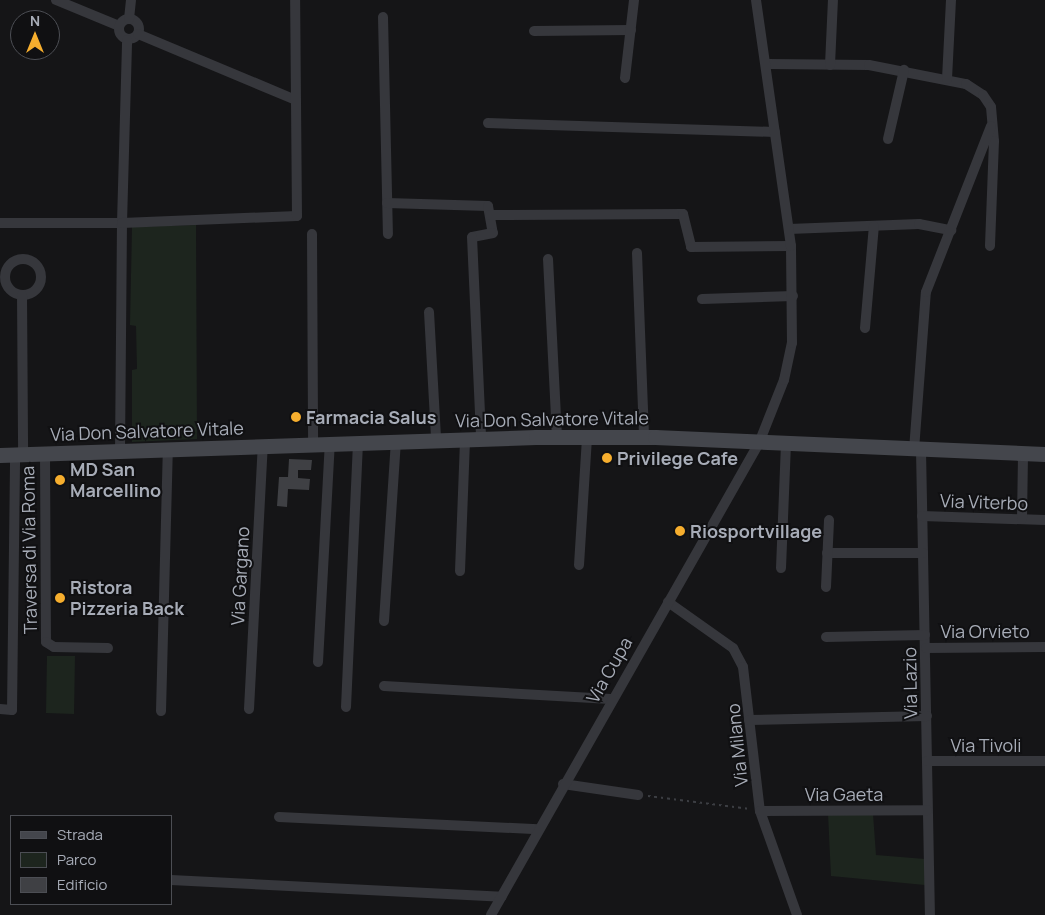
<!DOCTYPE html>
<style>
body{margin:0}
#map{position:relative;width:1045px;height:915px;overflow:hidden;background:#151517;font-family:Manrope,sans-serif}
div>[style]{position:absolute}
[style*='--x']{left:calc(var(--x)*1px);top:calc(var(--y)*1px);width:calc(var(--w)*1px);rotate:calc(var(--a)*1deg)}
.green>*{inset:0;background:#1d251e}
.building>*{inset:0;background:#3f4044}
.path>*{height:2px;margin-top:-1px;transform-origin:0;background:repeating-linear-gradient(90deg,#3c3e43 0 2.5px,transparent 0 6.5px)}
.street>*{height:10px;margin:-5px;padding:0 5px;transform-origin:5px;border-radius:5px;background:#36373c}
.street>.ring{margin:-5px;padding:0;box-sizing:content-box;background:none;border:10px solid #36373c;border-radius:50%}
.secondary>*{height:15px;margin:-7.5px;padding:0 7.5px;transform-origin:7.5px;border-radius:7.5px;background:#44464c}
.dots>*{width:14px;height:14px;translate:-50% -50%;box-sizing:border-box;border:2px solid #101012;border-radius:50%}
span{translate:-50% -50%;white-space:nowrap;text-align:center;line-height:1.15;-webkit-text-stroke:4px #101012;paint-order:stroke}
.poi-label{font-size:18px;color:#a7acb7;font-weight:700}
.left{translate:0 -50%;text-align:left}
.street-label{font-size:18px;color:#a7acb7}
.legend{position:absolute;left:10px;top:815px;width:162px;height:90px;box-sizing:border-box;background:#101012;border:1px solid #4c4e54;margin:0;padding:6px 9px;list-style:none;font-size:15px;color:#a7acb7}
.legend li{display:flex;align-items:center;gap:10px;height:25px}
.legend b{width:25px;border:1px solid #4c4e54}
.north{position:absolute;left:10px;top:10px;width:50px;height:50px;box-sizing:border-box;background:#101012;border:1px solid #4c4e54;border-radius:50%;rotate:0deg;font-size:14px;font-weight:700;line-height:20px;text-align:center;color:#a7acb7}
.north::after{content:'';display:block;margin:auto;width:18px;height:22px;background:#f6ae2e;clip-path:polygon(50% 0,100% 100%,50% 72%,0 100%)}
</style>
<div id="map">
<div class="green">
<div style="clip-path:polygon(196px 225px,197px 439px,132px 442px,132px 370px,137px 369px,136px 326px,130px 325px,132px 227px)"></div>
<div style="clip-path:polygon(47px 656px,75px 656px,74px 714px,46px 713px)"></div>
<div style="clip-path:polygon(828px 814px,873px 814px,876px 855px,925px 859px,925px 885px,831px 876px)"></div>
</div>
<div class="building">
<div style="clip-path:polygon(289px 459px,312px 460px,311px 470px,298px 470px,298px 478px,310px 479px,309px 490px,288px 489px,287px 507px,277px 506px,279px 477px,288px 477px)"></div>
</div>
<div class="path">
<div style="--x:648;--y:796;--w:103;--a:7.3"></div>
</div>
<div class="street">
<div style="--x:56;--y:0;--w:68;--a:22.4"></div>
<div style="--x:383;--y:17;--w:217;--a:88.7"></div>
<div class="ring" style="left:119px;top:19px;width:10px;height:10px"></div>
<div style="--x:129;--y:19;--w:19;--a:-84"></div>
<div style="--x:534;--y:31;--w:97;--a:-0.6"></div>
<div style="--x:138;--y:34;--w:171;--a:22.7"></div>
<div style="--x:768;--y:64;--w:101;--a:0.6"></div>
<div style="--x:869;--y:65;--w:99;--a:11.1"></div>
<div style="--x:966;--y:84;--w:20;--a:33"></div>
<div style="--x:983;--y:95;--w:14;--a:56"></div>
<div style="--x:991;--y:107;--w:34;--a:85"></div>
<div style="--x:994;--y:141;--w:105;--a:92.2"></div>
<div style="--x:830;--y:65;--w:65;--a:-87.4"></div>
<div style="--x:625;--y:78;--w:79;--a:-83.4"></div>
<div style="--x:947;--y:79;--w:79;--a:-87.1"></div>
<div style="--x:488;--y:123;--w:287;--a:1.8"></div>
<div style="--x:888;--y:139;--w:71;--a:-76.9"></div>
<div style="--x:387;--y:203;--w:101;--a:1.7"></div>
<div style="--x:488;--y:206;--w:27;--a:80"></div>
<div style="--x:493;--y:233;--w:21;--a:169"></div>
<div style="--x:472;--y:237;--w:201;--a:87.4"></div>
<div style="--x:490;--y:215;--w:193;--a:-0.3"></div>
<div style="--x:683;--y:214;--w:34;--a:76"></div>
<div style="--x:691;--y:247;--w:100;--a:-0.6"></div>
<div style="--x:0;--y:223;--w:122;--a:0"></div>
<div style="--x:122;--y:223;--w:183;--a:-88.4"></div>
<div style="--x:789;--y:229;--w:130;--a:-2.2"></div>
<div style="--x:919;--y:224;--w:33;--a:11"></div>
<div style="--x:312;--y:234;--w:209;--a:89.7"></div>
<div style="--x:637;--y:253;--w:184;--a:87.8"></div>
<div style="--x:548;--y:259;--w:178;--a:87.1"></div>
<div class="ring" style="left:5px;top:259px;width:26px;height:26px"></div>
<div style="--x:22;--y:295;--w:159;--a:89.6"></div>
<div style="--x:702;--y:299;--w:91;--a:-1.9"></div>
<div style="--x:429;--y:312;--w:127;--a:86.8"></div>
<div style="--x:865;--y:328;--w:102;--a:-85"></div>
<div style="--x:914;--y:450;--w:158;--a:-85.7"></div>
<div style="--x:926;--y:292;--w:178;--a:-68.6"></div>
<div style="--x:921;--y:450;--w:465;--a:88.9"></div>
<div style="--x:120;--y:451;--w:228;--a:-89.5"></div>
<div style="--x:122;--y:223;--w:175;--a:-2.3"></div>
<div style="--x:297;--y:216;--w:216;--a:-90.5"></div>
<div style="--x:45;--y:454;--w:188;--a:89.7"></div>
<div style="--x:46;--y:642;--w:9;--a:32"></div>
<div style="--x:54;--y:647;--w:54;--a:1.1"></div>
<div style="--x:922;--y:516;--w:123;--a:1.9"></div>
<div style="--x:1022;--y:519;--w:65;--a:-89.1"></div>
<div style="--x:827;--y:553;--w:96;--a:0"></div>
<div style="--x:579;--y:565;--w:128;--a:-86.4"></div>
<div style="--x:781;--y:568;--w:123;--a:-87.7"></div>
<div style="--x:460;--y:571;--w:132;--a:-87.8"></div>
<div style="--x:826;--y:587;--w:67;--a:-87.4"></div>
<div style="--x:668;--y:602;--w:80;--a:35.3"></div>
<div style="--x:733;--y:648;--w:21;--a:62"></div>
<div style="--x:743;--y:667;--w:145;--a:83.3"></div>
<div style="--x:760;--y:811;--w:110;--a:70.4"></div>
<div style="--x:384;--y:621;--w:180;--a:-86.2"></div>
<div style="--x:826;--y:637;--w:99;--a:-1.2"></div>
<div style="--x:926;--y:648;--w:119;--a:-0.5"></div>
<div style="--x:318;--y:662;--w:219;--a:-86.9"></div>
<div style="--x:384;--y:686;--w:227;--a:3.3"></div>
<div style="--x:346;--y:707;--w:265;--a:-87.4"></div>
<div style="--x:0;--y:709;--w:12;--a:5"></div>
<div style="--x:12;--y:710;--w:255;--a:-89.3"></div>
<div style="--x:249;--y:709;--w:264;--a:-87"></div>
<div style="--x:161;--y:711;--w:262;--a:-88.5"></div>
<div style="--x:749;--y:720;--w:178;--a:-1.3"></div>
<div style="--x:927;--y:761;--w:118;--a:0"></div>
<div style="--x:563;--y:784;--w:76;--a:8.3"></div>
<div style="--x:760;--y:811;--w:167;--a:-0.3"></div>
<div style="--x:279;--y:817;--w:259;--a:2.7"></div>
<div style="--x:171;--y:880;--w:331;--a:2.9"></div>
<div style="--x:491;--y:915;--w:543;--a:-60.41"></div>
<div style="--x:759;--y:443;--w:68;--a:-68.4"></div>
<div style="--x:784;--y:380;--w:38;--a:-78"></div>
<div style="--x:792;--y:343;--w:97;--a:-90.6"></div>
<div style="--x:791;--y:246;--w:248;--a:-98.1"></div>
</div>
<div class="secondary">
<div style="--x:0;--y:455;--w:536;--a:-1.92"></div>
<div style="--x:536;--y:437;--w:119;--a:0"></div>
<div style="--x:655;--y:437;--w:390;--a:2.5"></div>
</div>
<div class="dots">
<div style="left:296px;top:417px;background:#f6ae2e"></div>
<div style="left:607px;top:458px;background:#f6ae2e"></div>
<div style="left:60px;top:480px;background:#f6ae2e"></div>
<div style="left:680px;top:531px;background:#f6ae2e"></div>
<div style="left:60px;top:598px;background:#f6ae2e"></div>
</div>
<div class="poi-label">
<span class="left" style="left:306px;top:417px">Farmacia Salus</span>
<span class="left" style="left:617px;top:458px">Privilege Cafe</span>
<span class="left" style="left:70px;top:480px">MD San<br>Marcellino</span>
<span class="left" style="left:690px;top:531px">Riosportvillage</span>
<span class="left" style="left:70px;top:598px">Ristora<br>Pizzeria Back</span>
</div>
<div class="street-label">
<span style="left:552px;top:419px;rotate:-1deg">Via Don Salvatore Vitale</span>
<span style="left:147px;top:431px;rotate:-2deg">Via Don Salvatore Vitale</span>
<span style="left:984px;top:502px;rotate:2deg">Via Viterbo</span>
<span style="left:29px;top:550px;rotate:-91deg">Traversa di Via Roma</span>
<span style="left:240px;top:576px;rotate:-87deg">Via Gargano</span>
<span style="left:985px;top:631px">Via Orvieto</span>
<span style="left:609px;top:670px;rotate:-60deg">Via Cupa</span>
<span style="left:910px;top:683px;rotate:-91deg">Via Lazio</span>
<span style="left:737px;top:745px;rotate:-96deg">Via Milano</span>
<span style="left:986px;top:745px">Via Tivoli</span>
<span style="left:844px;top:794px">Via Gaeta</span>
</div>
<ul class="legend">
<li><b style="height:6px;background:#44464c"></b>Strada</li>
<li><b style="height:14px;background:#1d251e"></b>Parco</li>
<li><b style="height:14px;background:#3f4044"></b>Edificio</li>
</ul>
<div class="north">N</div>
</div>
